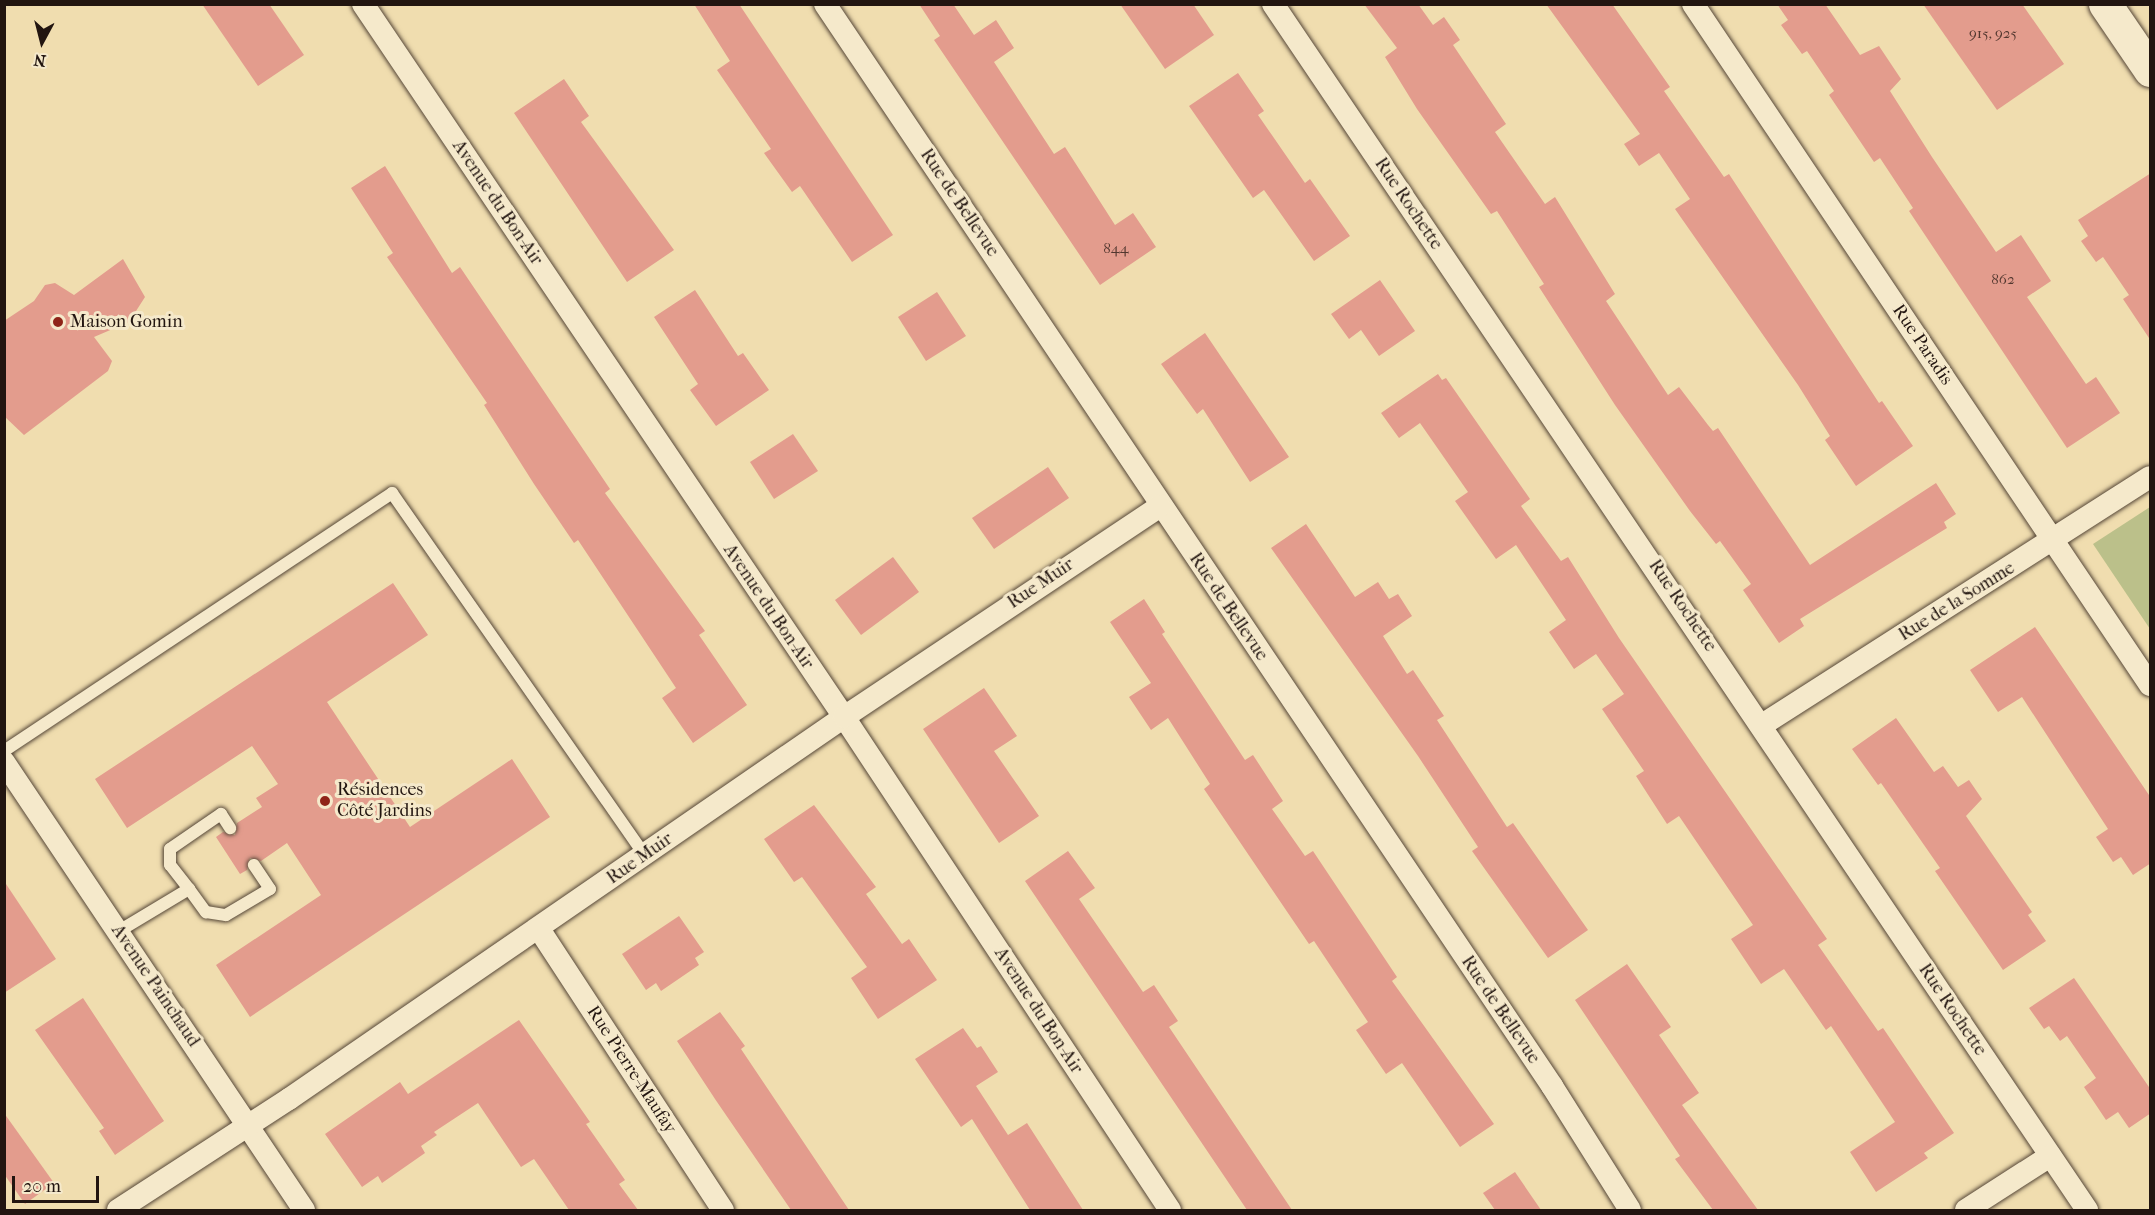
<!DOCTYPE html>
<meta charset="utf-8">
<style>
body{margin:0}
#map{position:relative;width:2155px;height:1215px;overflow:hidden;background:#f0ddaf;font-family:"IM FELL French Canon",serif}
div>[style]{position:absolute}
[style*='--x']{left:calc(var(--x)*1px);top:calc(var(--y)*1px);width:calc(var(--w)*1px);rotate:calc(var(--a)*1deg)}
.green>*{inset:0;background:#bbc08a}
.building>*{inset:0;background:#e39c8d}
.roads{filter:drop-shadow(0 0 2px #564738) drop-shadow(0 0 2px #564738)}
.lane>*{height:12px;margin:-6px;padding:0 6px;transform-origin:6px;border-radius:6px;background:#f5e9cb}
.street>*{height:22px;margin:-11px;padding:0 11px;transform-origin:11px;border-radius:11px;background:#f5e9cb}
.secondary>*{height:33px;margin:-16.5px;padding:0 16.5px;transform-origin:16.5px;border-radius:16.5px;background:#f5e9cb}
.dots>*{width:16px;height:16px;translate:-50% -50%;box-sizing:border-box;border:3px solid #f5e9cb;border-radius:50%}
span{translate:-50% -50%;white-space:nowrap;text-align:center;line-height:1.15;-webkit-text-stroke:6px #f5e9cb;paint-order:stroke}
.number-label{font-size:15px;color:#52372f}
.number-label span{-webkit-text-stroke-width:0}
.street-label{font-size:18px;color:#221510}
.poi-label{font-size:18px;color:#221510}
.left{translate:0 -50%;text-align:left}
.frame{position:absolute;inset:0;border:6px solid #221510;pointer-events:none}
.north{position:absolute;left:12px;top:12px;width:60px;height:60px;-webkit-text-stroke:4px #f5e9cb;paint-order:stroke;rotate:187deg;font-size:16px;font-weight:700;line-height:24px;text-align:center;color:#221510}
.north::after{content:'';display:block;margin:auto;width:21px;height:27px;background:#221510;clip-path:polygon(50% 0,100% 100%,50% 72%,0 100%)}
.scale{position:absolute;left:12px;top:1176px;width:87px;height:27px;box-sizing:border-box;border:3px solid #221510;border-top:0;padding-left:8px;font-size:18px;line-height:21px;white-space:nowrap;color:#221510;-webkit-text-stroke:4px #f5e9cb;paint-order:stroke}
</style>
<div id="map">
<div class="green">
<div style="clip-path:polygon(2150px 507px,2150px 629px,2093px 544px)"></div>
</div>
<div class="building">
<div style="clip-path:polygon(202px 4px,269px 4px,304px 55px,258px 86px)"></div>
<div style="clip-path:polygon(694px 4px,739px 4px,893px 235px,852px 262px,800px 186px,792px 192px,764px 153px,771px 149px,717px 70px,730px 61px)"></div>
<div style="clip-path:polygon(919px 4px,953px 4px,974px 35px,996px 20px,1014px 48px,994px 62px,1054px 154px,1065px 147px,1115px 225px,1133px 213px,1156px 247px,1100px 285px,934px 40px,940px 36px)"></div>
<div style="clip-path:polygon(1120px 4px,1193px 4px,1214px 35px,1165px 69px)"></div>
<div style="clip-path:polygon(1364px 4px,1418px 4px,1433px 25px,1444px 17px,1460px 40px,1453px 45px,1506px 124px,1495px 132px,1545px 204px,1555px 197px,1615px 294px,1606px 301px,1668px 395px,1679px 387px,1708px 425px,1713px 431px,1718px 428px,1810px 565px,1936px 483px,1956px 514px,1944px 522px,1947px 528px,1800px 619px,1804px 626px,1779px 643px,1743px 590px,1751px 584px,1720px 541px,1716px 544px,1690px 511px,1615px 405px,1539px 287px,1544px 284px,1497px 211px,1491px 214px,1417px 109px,1385px 57px,1397px 48px)"></div>
<div style="clip-path:polygon(1546px 4px,1612px 4px,1670px 87px,1664px 91px,1724px 177px,1729px 174px,1879px 403px,1882px 401px,1913px 446px,1856px 486px,1825px 440px,1830px 436px,1798px 385px,1675px 209px,1690px 199px,1659px 153px,1639px 166px,1624px 144px,1640px 134px)"></div>
<div style="clip-path:polygon(1777px 4px,1825px 4px,1860px 55px,1879px 46px,1901px 79px,1890px 91px,1932px 157px,1996px 252px,2021px 235px,2051px 281px,2027px 297px,2086px 384px,2096px 377px,2120px 413px,2067px 448px,1909px 211px,1913px 208px,1880px 158px,1874px 162px,1829px 95px,1834px 91px,1807px 51px,1802px 54px,1781px 25px,1788px 20px)"></div>
<div style="clip-path:polygon(1923px 4px,2022px 4px,2064px 64px,1997px 110px)"></div>
<div style="clip-path:polygon(1238px 73px,1264px 111px,1258px 115px,1305px 183px,1310px 179px,1350px 236px,1314px 261px,1264px 190px,1253px 198px,1189px 106px)"></div>
<div style="clip-path:polygon(564px 79px,589px 116px,581px 122px,674px 250px,627px 282px,514px 113px)"></div>
<div style="clip-path:polygon(385px 166px,452px 273px,460px 267px,610px 489px,605px 493px,705px 631px,699px 635px,747px 705px,693px 743px,662px 698px,676px 688px,578px 540px,574px 543px,534px 484px,484px 405px,487px 403px,387px 257px,393px 253px,351px 188px)"></div>
<div style="clip-path:polygon(2151px 173px,2151px 341px,2123px 299px,2129px 295px,2103px 257px,2096px 262px,2081px 241px,2088px 236px,2078px 220px)"></div>
<div style="clip-path:polygon(123px 259px,145px 297px,129px 322px,94px 337px,112px 361px,108px 371px,24px 435px,4px 416px,4px 321px,34px 301px,45px 285px,55px 283px,74px 295px)"></div>
<div style="clip-path:polygon(1380px 280px,1415px 331px,1379px 356px,1361px 330px,1349px 339px,1331px 314px)"></div>
<div style="clip-path:polygon(695px 290px,738px 356px,743px 353px,769px 390px,716px 426px,690px 390px,698px 384px,654px 317px)"></div>
<div style="clip-path:polygon(937px 292px,966px 336px,926px 361px,898px 317px)"></div>
<div style="clip-path:polygon(1205px 333px,1289px 457px,1250px 482px,1203px 409px,1197px 414px,1161px 364px)"></div>
<div style="clip-path:polygon(1438px 374px,1442px 380px,1446px 378px,1530px 499px,1521px 506px,1561px 561px,1568px 557px,1619px 638px,1827px 939px,1818px 945px,1878px 1031px,1883px 1028px,1954px 1133px,1924px 1153px,1928px 1158px,1876px 1192px,1850px 1152px,1895px 1122px,1831px 1026px,1826px 1030px,1784px 969px,1761px 984px,1731px 939px,1753px 925px,1679px 816px,1667px 824px,1636px 776px,1644px 771px,1602px 709px,1624px 694px,1596px 654px,1574px 669px,1549px 632px,1566px 620px,1516px 545px,1496px 559px,1455px 501px,1468px 492px,1420px 423px,1399px 438px,1381px 413px)"></div>
<div style="clip-path:polygon(793px 434px,818px 471px,774px 499px,750px 462px)"></div>
<div style="clip-path:polygon(1048px 467px,1069px 498px,994px 549px,972px 518px)"></div>
<div style="clip-path:polygon(1306px 524px,1355px 597px,1378px 582px,1389px 599px,1398px 594px,1412px 616px,1383px 636px,1407px 674px,1413px 670px,1444px 716px,1437px 720px,1507px 827px,1513px 823px,1588px 930px,1548px 958px,1472px 851px,1478px 847px,1418px 756px,1271px 548px)"></div>
<div style="clip-path:polygon(893px 557px,919px 592px,861px 635px,835px 600px)"></div>
<div style="clip-path:polygon(393px 583px,428px 635px,327px 702px,410px 827px,512px 759px,550px 817px,250px 1017px,216px 965px,321px 895px,287px 843px,261px 861px,250px 858px,247px 870px,240px 874px,216px 837px,223px 832px,235px 835px,237px 823px,262px 807px,256px 798px,278px 784px,252px 746px,127px 828px,95px 779px)"></div>
<div style="clip-path:polygon(1144px 599px,1165px 632px,1162px 634px,1245px 760px,1253px 755px,1283px 801px,1272px 809px,1305px 856px,1313px 851px,1397px 977px,1392px 981px,1494px 1124px,1460px 1147px,1402px 1063px,1386px 1074px,1356px 1030px,1368px 1022px,1314px 941px,1309px 944px,1204px 789px,1210px 784px,1168px 718px,1151px 730px,1129px 697px,1151px 683px,1110px 622px)"></div>
<div style="clip-path:polygon(2035px 627px,2151px 798px,2151px 863px,2133px 875px,2121px 857px,2113px 862px,2096px 837px,2108px 829px,2022px 697px,1998px 712px,1970px 670px)"></div>
<div style="clip-path:polygon(984px 688px,1017px 736px,994px 751px,1039px 816px,999px 843px,923px 729px)"></div>
<div style="clip-path:polygon(1896px 718px,1934px 772px,1943px 766px,1958px 787px,1969px 780px,1982px 799px,1966px 816px,2032px 912px,2028px 915px,2046px 941px,2003px 970px,1935px 871px,1940px 868px,1881px 783px,1878px 785px,1852px 749px)"></div>
<div style="clip-path:polygon(814px 805px,876px 887px,866px 894px,902px 944px,909px 939px,937px 980px,878px 1019px,851px 978px,867px 967px,802px 877px,794px 882px,764px 839px)"></div>
<div style="clip-path:polygon(1068px 851px,1095px 888px,1079px 899px,1143px 992px,1154px 985px,1178px 1021px,1169px 1027px,1292px 1210px,1247px 1210px,1025px 881px)"></div>
<div style="clip-path:polygon(4px 881px,56px 959px,4px 993px)"></div>
<div style="clip-path:polygon(679px 916px,704px 952px,695px 958px,699px 965px,661px 991px,656px 983px,646px 990px,622px 954px)"></div>
<div style="clip-path:polygon(1627px 964px,1671px 1027px,1659px 1035px,1699px 1093px,1682px 1105px,1758px 1210px,1713px 1210px,1675px 1159px,1680px 1156px,1575px 1000px)"></div>
<div style="clip-path:polygon(2074px 978px,2151px 1090px,2151px 1113px,2129px 1128px,2118px 1112px,2106px 1120px,2084px 1087px,2096px 1078px,2067px 1036px,2060px 1041px,2049px 1026px,2044px 1029px,2029px 1008px)"></div>
<div style="clip-path:polygon(83px 998px,164px 1121px,115px 1155px,99px 1131px,104px 1128px,35px 1030px)"></div>
<div style="clip-path:polygon(720px 1012px,745px 1046px,741px 1049px,849px 1210px,791px 1210px,715px 1099px,677px 1041px)"></div>
<div style="clip-path:polygon(519px 1020px,590px 1122px,586px 1124px,625px 1180px,619px 1184px,638px 1210px,569px 1210px,534px 1159px,521px 1167px,478px 1103px,434px 1132px,437px 1135px,421px 1146px,425px 1153px,382px 1183px,378px 1176px,362px 1187px,325px 1134px,400px 1082px,408px 1094px)"></div>
<div style="clip-path:polygon(963px 1028px,977px 1048px,981px 1046px,998px 1072px,976px 1086px,1008px 1135px,1027px 1123px,1083px 1210px,1030px 1210px,972px 1119px,961px 1127px,915px 1059px)"></div>
<div style="clip-path:polygon(4px 1113px,54px 1183px,25px 1204px,4px 1174px)"></div>
<div style="clip-path:polygon(1515px 1172px,1541px 1210px,1495px 1210px,1483px 1193px)"></div>
</div>
<div class="roads">
<div class="lane">
<div style="--x:4;--y:751;--w:466;--a:-33.6"></div>
<div style="--x:392;--y:493;--w:442;--a:55.1"></div>
<div style="--x:189;--y:889;--w:31;--a:-128"></div>
<div style="--x:170;--y:865;--w:16;--a:-90"></div>
<div style="--x:170;--y:849;--w:62;--a:-34.5"></div>
<div style="--x:221;--y:814;--w:17;--a:57"></div>
<div style="--x:119;--y:931;--w:82;--a:-31"></div>
<div style="--x:189;--y:889;--w:29;--a:54"></div>
<div style="--x:206;--y:912;--w:20;--a:9"></div>
<div style="--x:226;--y:915;--w:51;--a:-30.6"></div>
<div style="--x:270;--y:889;--w:29;--a:-124"></div>
</div>
<div class="street">
<div style="--x:363;--y:4;--w:860;--a:56"></div>
<div style="--x:844;--y:717;--w:591;--a:56.53"></div>
<div style="--x:825;--y:4;--w:1304;--a:56.1"></div>
<div style="--x:1552;--y:1086;--w:146;--a:57.8"></div>
<div style="--x:1273;--y:4;--w:1455;--a:55.98"></div>
<div style="--x:1693;--y:4;--w:820;--a:56.14"></div>
<div style="--x:1762;--y:725;--w:460;--a:-32.6"></div>
<div style="--x:4;--y:762;--w:539;--a:56.19"></div>
<div style="--x:539;--y:929;--w:336;--a:56.8"></div>
<div style="--x:118;--y:1210;--w:204;--a:-33"></div>
<div style="--x:289;--y:1099;--w:674;--a:-34.54"></div>
<div style="--x:844;--y:717;--w:380;--a:-33.7"></div>
<div style="--x:1966;--y:1210;--w:100;--a:-32.7"></div>
</div>
<div class="secondary">
<div style="--x:2105;--y:4;--w:80;--a:55.7"></div>
</div>
</div>
<div class="dots">
<div style="left:58px;top:322px;background:#8f2418"></div>
<div style="left:325px;top:801px;background:#8f2418"></div>
</div>
<div class="number-label">
<span style="left:1993px;top:34px">915, 925</span>
<span style="left:1116px;top:249px">844</span>
<span style="left:2003px;top:280px">862</span>
</div>
<div class="street-label">
<span style="left:497px;top:203px;rotate:56deg">Avenue du Bon-Air</span>
<span style="left:959px;top:203px;rotate:56deg">Rue de Bellevue</span>
<span style="left:1408px;top:204px;rotate:56deg">Rue Rochette</span>
<span style="left:1922px;top:345px;rotate:56deg">Rue Paradis</span>
<span style="left:1041px;top:584px;rotate:-34deg">Rue Muir</span>
<span style="left:1957px;top:602px;rotate:-32deg">Rue de la Somme</span>
<span style="left:1682px;top:606px;rotate:56deg">Rue Rochette</span>
<span style="left:768px;top:607px;rotate:56deg">Avenue du Bon-Air</span>
<span style="left:1228px;top:607px;rotate:56deg">Rue de Bellevue</span>
<span style="left:640px;top:859px;rotate:-35deg">Rue Muir</span>
<span style="left:155px;top:986px;rotate:56deg">Avenue Painchaud</span>
<span style="left:1500px;top:1010px;rotate:56deg">Rue de Bellevue</span>
<span style="left:1952px;top:1010px;rotate:56deg">Rue Rochette</span>
<span style="left:1038px;top:1011px;rotate:57deg">Avenue du Bon-Air</span>
<span style="left:631px;top:1070px;rotate:57deg">Rue Pierre-Maufay</span>
</div>
<div class="poi-label">
<span class="left" style="left:70px;top:322px">Maison Gomin</span>
<span class="left" style="left:337px;top:801px">Résidences<br>Côté Jardins</span>
</div>
<div class="frame"></div>
<div class="north">N</div>
<div class="scale">20 m</div>
</div>
